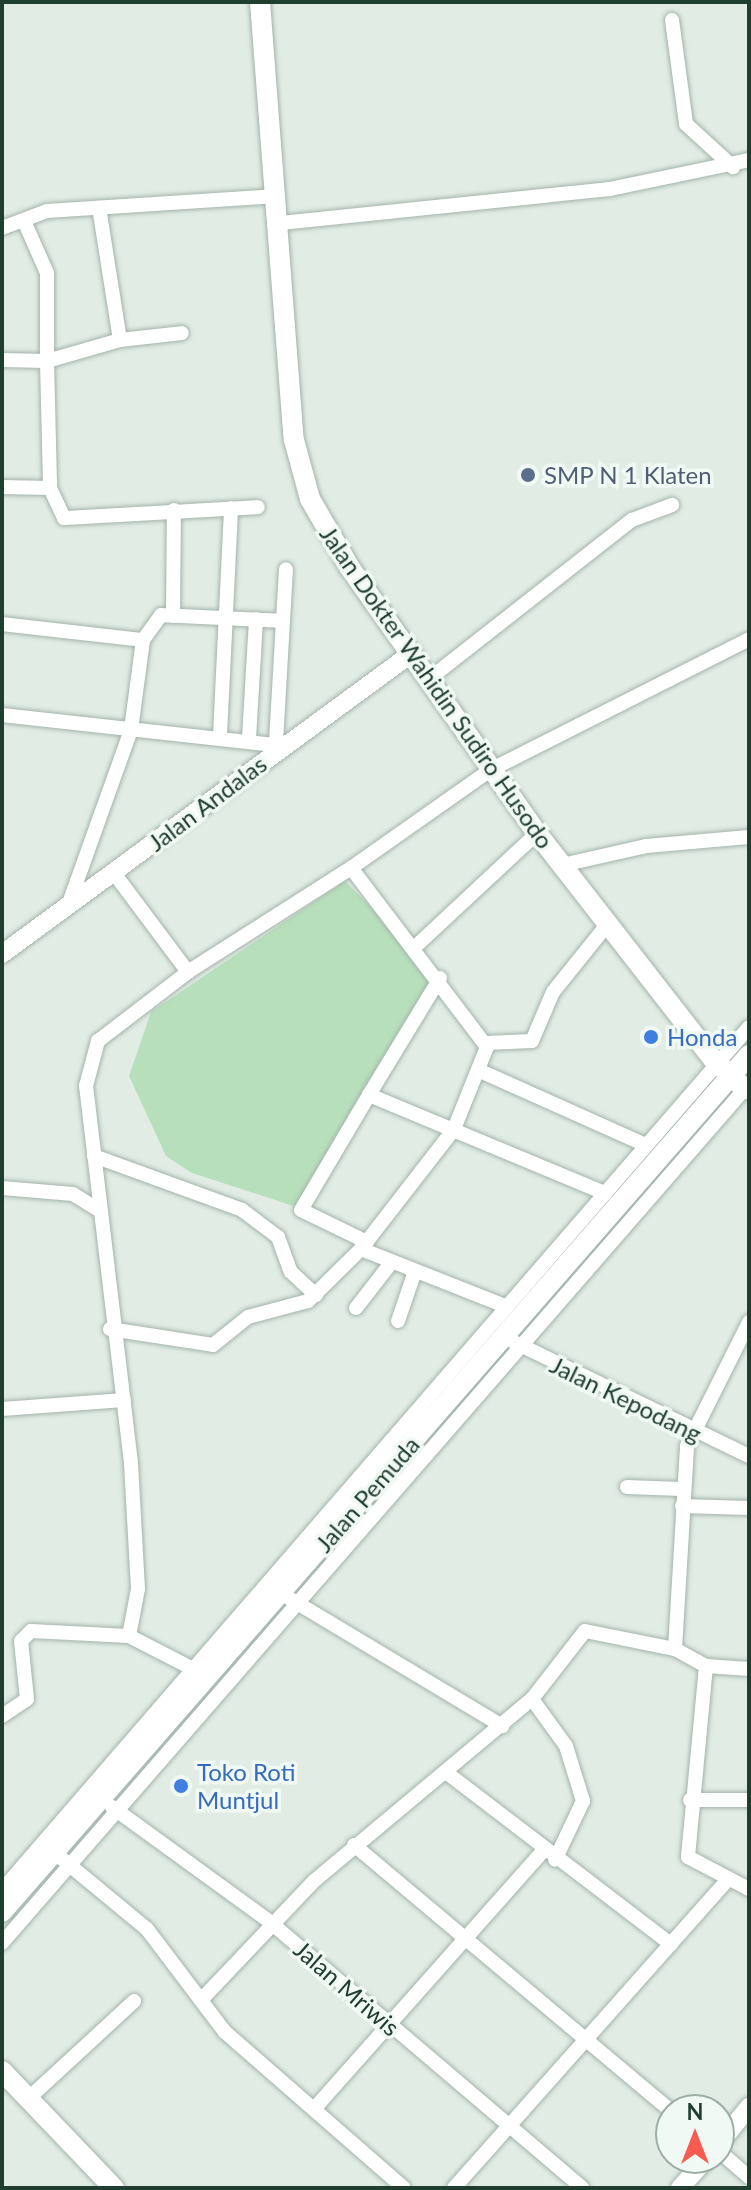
<!DOCTYPE html>
<style>
body{margin:0}
#map{position:relative;width:751px;height:2190px;overflow:hidden;background:#e1ece5;font-family:Lato,sans-serif}
div>[style]{position:absolute}
[style*='--x']{left:calc(var(--x)*1px);top:calc(var(--y)*1px);width:calc(var(--w)*1px);rotate:calc(var(--a)*1deg)}
.green>*{inset:0;background:#b8dfbb}
.roads{filter:drop-shadow(0 0 2px #a3b4ab) drop-shadow(0 0 2px #a3b4ab)}
.minor>*{height:14px;margin:-7px;padding:0 7px;transform-origin:7px;border-radius:7px;background:#fff}
.tertiary>*{height:18px;margin:-9px;padding:0 9px;transform-origin:9px;border-radius:9px;background:#fff}
.secondary>*{height:20px;margin:-10px;padding:0 10px;transform-origin:10px;border-radius:10px;background:#fff}
.dots>*{width:22px;height:22px;translate:-50% -50%;box-sizing:border-box;border:4px solid #f1f9f4;border-radius:50%}
span{translate:-50% -50%;white-space:nowrap;text-align:center;line-height:1.15;-webkit-text-stroke:7px #f1f9f4;paint-order:stroke}
.service-label{font-size:24px;color:#4e5e75}
.left{translate:0 -50%;text-align:left}
.street-label{font-size:24px;color:#203e30}
.shop-label{font-size:24px;color:#366cbe}
.frame{position:absolute;inset:0;border:4px solid #203e30;pointer-events:none}
.north{position:absolute;left:655px;top:2094px;width:80px;height:80px;box-sizing:border-box;background:#f1f9f4;border:2px solid #9daea6;border-radius:50%;rotate:0deg;font-size:22px;font-weight:700;line-height:32px;text-align:center;color:#203e30}
.north::after{content:'';display:block;margin:auto;width:28px;height:36px;background:#fa5b50;clip-path:polygon(50% 0,100% 100%,50% 72%,0 100%)}
</style>
<div id="map">
<div class="green">
<div style="clip-path:polygon(345px 881px,439px 977px,306px 1210px,192px 1173px,166px 1156px,129px 1076px,151px 1012px)"></div>
</div>
<div class="roads">
<div class="minor">
<div style="--x:672;--y:20;--w:105;--a:82.3"></div>
<div style="--x:686;--y:124;--w:64;--a:42.5"></div>
<div style="--x:24;--y:221;--w:57;--a:66.1"></div>
<div style="--x:47;--y:273;--w:88;--a:90"></div>
<div style="--x:47;--y:361;--w:76;--a:-16"></div>
<div style="--x:120;--y:340;--w:134;--a:-99"></div>
<div style="--x:281;--y:223;--w:331;--a:-5.9"></div>
<div style="--x:610;--y:189;--w:142;--a:-11.8"></div>
<div style="--x:2;--y:228;--w:48;--a:-20.7"></div>
<div style="--x:47;--y:211;--w:231;--a:-3.7"></div>
<div style="--x:120;--y:340;--w:62;--a:-6.4"></div>
<div style="--x:2;--y:360;--w:45;--a:1.3"></div>
<div style="--x:47;--y:361;--w:127;--a:88.6"></div>
<div style="--x:50;--y:488;--w:48;--a:-178.8"></div>
<div style="--x:50;--y:488;--w:33;--a:65"></div>
<div style="--x:64;--y:518;--w:194;--a:-3.2"></div>
<div style="--x:173;--y:616;--w:106;--a:-89.5"></div>
<div style="--x:2;--y:624;--w:142;--a:6.5"></div>
<div style="--x:143;--y:640;--w:91;--a:97.6"></div>
<div style="--x:131;--y:730;--w:187;--a:109.7"></div>
<div style="--x:143;--y:640;--w:31;--a:-54"></div>
<div style="--x:161;--y:615;--w:122;--a:2.8"></div>
<div style="--x:429;--y:679;--w:258;--a:-38.1"></div>
<div style="--x:632;--y:520;--w:43;--a:-20.6"></div>
<div style="--x:2;--y:715;--w:283;--a:6.3"></div>
<div style="--x:220;--y:735;--w:227;--a:-87.2"></div>
<div style="--x:249;--y:738;--w:119;--a:-86.6"></div>
<div style="--x:276;--y:742;--w:173;--a:-86.7"></div>
<div style="--x:562;--y:865;--w:86;--a:-12.7"></div>
<div style="--x:646;--y:846;--w:103;--a:-5"></div>
<div style="--x:351;--y:868;--w:172;--a:-35.1"></div>
<div style="--x:492;--y:769;--w:288;--a:-26.8"></div>
<div style="--x:416;--y:946;--w:166;--a:-43"></div>
<div style="--x:440;--y:978;--w:137;--a:121.3"></div>
<div style="--x:369;--y:1095;--w:256;--a:22.6"></div>
<div style="--x:486;--y:1043;--w:46;--a:-2.5"></div>
<div style="--x:532;--y:1041;--w:53;--a:-66.8"></div>
<div style="--x:553;--y:992;--w:85;--a:-51.2"></div>
<div style="--x:478;--y:1070;--w:184;--a:24.1"></div>
<div style="--x:94;--y:1156;--w:158;--a:20"></div>
<div style="--x:242;--y:1210;--w:45;--a:36.9"></div>
<div style="--x:278;--y:1237;--w:37;--a:70"></div>
<div style="--x:291;--y:1272;--w:34;--a:43"></div>
<div style="--x:2;--y:1188;--w:71;--a:4.8"></div>
<div style="--x:73;--y:1194;--w:31;--a:32"></div>
<div style="--x:367;--y:1242;--w:73;--a:-154.1"></div>
<div style="--x:301;--y:1210;--w:134;--a:-59.4"></div>
<div style="--x:361;--y:1249;--w:155;--a:21.6"></div>
<div style="--x:356;--y:1308;--w:57;--a:-52.1"></div>
<div style="--x:398;--y:1321;--w:50;--a:-71.2"></div>
<div style="--x:110;--y:1329;--w:104;--a:8.8"></div>
<div style="--x:213;--y:1345;--w:45;--a:-38.7"></div>
<div style="--x:248;--y:1317;--w:62;--a:-14.9"></div>
<div style="--x:308;--y:1301;--w:74;--a:-44.5"></div>
<div style="--x:361;--y:1249;--w:152;--a:-52.2"></div>
<div style="--x:454;--y:1129;--w:88;--a:-68.1"></div>
<div style="--x:487;--y:1047;--w:225;--a:-127.2"></div>
<div style="--x:351;--y:868;--w:193;--a:147.5"></div>
<div style="--x:188;--y:972;--w:124;--a:-126.8"></div>
<div style="--x:512;--y:1341;--w:263;--a:25.9"></div>
<div style="--x:2;--y:1409;--w:122;--a:-4.2"></div>
<div style="--x:627;--y:1487;--w:54;--a:2.1"></div>
<div style="--x:682;--y:1506;--w:67;--a:1.7"></div>
<div style="--x:289;--y:1598;--w:249;--a:31"></div>
<div style="--x:129;--y:1636;--w:48;--a:-79.2"></div>
<div style="--x:138;--y:1589;--w:126;--a:-93.2"></div>
<div style="--x:131;--y:1463;--w:380;--a:-96.8"></div>
<div style="--x:86;--y:1086;--w:47;--a:-75.1"></div>
<div style="--x:98;--y:1041;--w:113;--a:-37.5"></div>
<div style="--x:675;--y:1649;--w:203;--a:-86.6"></div>
<div style="--x:687;--y:1446;--w:139;--a:-63.4"></div>
<div style="--x:706;--y:1666;--w:192;--a:95.4"></div>
<div style="--x:688;--y:1857;--w:69;--a:27.7"></div>
<div style="--x:532;--y:1699;--w:58;--a:54.1"></div>
<div style="--x:566;--y:1746;--w:58;--a:72.8"></div>
<div style="--x:583;--y:1801;--w:65;--a:115.4"></div>
<div style="--x:2;--y:1716;--w:30;--a:-34"></div>
<div style="--x:27;--y:1699;--w:58;--a:-95.9"></div>
<div style="--x:21;--y:1641;--w:14;--a:-45"></div>
<div style="--x:31;--y:1631;--w:98;--a:2.9"></div>
<div style="--x:129;--y:1636;--w:85;--a:27.2"></div>
<div style="--x:447;--y:1773;--w:282;--a:37.4"></div>
<div style="--x:690;--y:1800;--w:59;--a:0"></div>
<div style="--x:112;--y:1807;--w:195;--a:36"></div>
<div style="--x:270;--y:1922;--w:410;--a:40.4"></div>
<div style="--x:354;--y:1845;--w:414;--a:40"></div>
<div style="--x:55;--y:1853;--w:119;--a:39.6"></div>
<div style="--x:147;--y:1929;--w:129;--a:52.9"></div>
<div style="--x:225;--y:2032;--w:237;--a:41.1"></div>
<div style="--x:2;--y:1890;--w:1141;--a:-49.12"></div>
<div style="--x:2;--y:1943;--w:1138;--a:-48.99"></div>
<div style="--x:201;--y:2000;--w:164;--a:-46.5"></div>
<div style="--x:314;--y:1881;--w:284;--a:-39.9"></div>
<div style="--x:532;--y:1699;--w:86;--a:-52.1"></div>
<div style="--x:585;--y:1631;--w:92;--a:11.3"></div>
<div style="--x:675;--y:1649;--w:35;--a:29"></div>
<div style="--x:706;--y:1666;--w:43;--a:4"></div>
<div style="--x:29;--y:2098;--w:143;--a:-42.7"></div>
<div style="--x:314;--y:2109;--w:345;--a:-48.4"></div>
<div style="--x:719;--y:2151;--w:40;--a:41"></div>
<div style="--x:454;--y:2188;--w:413;--a:-48.4"></div>
</div>
<div class="tertiary">
<div style="--x:2;--y:954;--w:509;--a:-36.28"></div>
<div style="--x:719;--y:2144;--w:48;--a:-51"></div>
<div style="--x:680;--y:2188;--w:40;--a:-48"></div>
</div>
<div class="secondary">
<div style="--x:260;--y:2;--w:439;--a:85.6"></div>
<div style="--x:294;--y:440;--w:61;--a:74.8"></div>
<div style="--x:310;--y:499;--w:80;--a:59.9"></div>
<div style="--x:350;--y:568;--w:324;--a:54.8"></div>
<div style="--x:537;--y:833;--w:286;--a:52.1"></div>
<div style="--x:713;--y:1059;--w:44;--a:43.2"></div>
<div style="--x:2;--y:1912;--w:1137;--a:-48.92"></div>
<div style="--x:2;--y:2071;--w:162;--a:46.3"></div>
</div>
</div>
<div class="dots">
<div style="left:528px;top:475px;background:#5c6f8a"></div>
<div style="left:651px;top:1037px;background:#3f7fe0"></div>
<div style="left:181px;top:1786px;background:#3f7fe0"></div>
</div>
<div class="service-label">
<span class="left" style="left:544px;top:475px">SMP N 1 Klaten</span>
</div>
<div class="street-label">
<span style="left:437px;top:687px;rotate:55deg">Jalan Dokter Wahidin Sudiro Husodo</span>
<span style="left:207px;top:803px;rotate:-37deg">Jalan Andalas</span>
<span style="left:626px;top:1399px;rotate:26deg">Jalan Kepodang</span>
<span style="left:367px;top:1494px;rotate:-49deg">Jalan Pemuda</span>
<span style="left:347px;top:1988px;rotate:41deg">Jalan Mriwis</span>
</div>
<div class="shop-label">
<span class="left" style="left:667px;top:1037px">Honda</span>
<span class="left" style="left:197px;top:1786px">Toko Roti<br>Muntjul</span>
</div>
<div class="frame"></div>
<div class="north">N</div>
</div>
